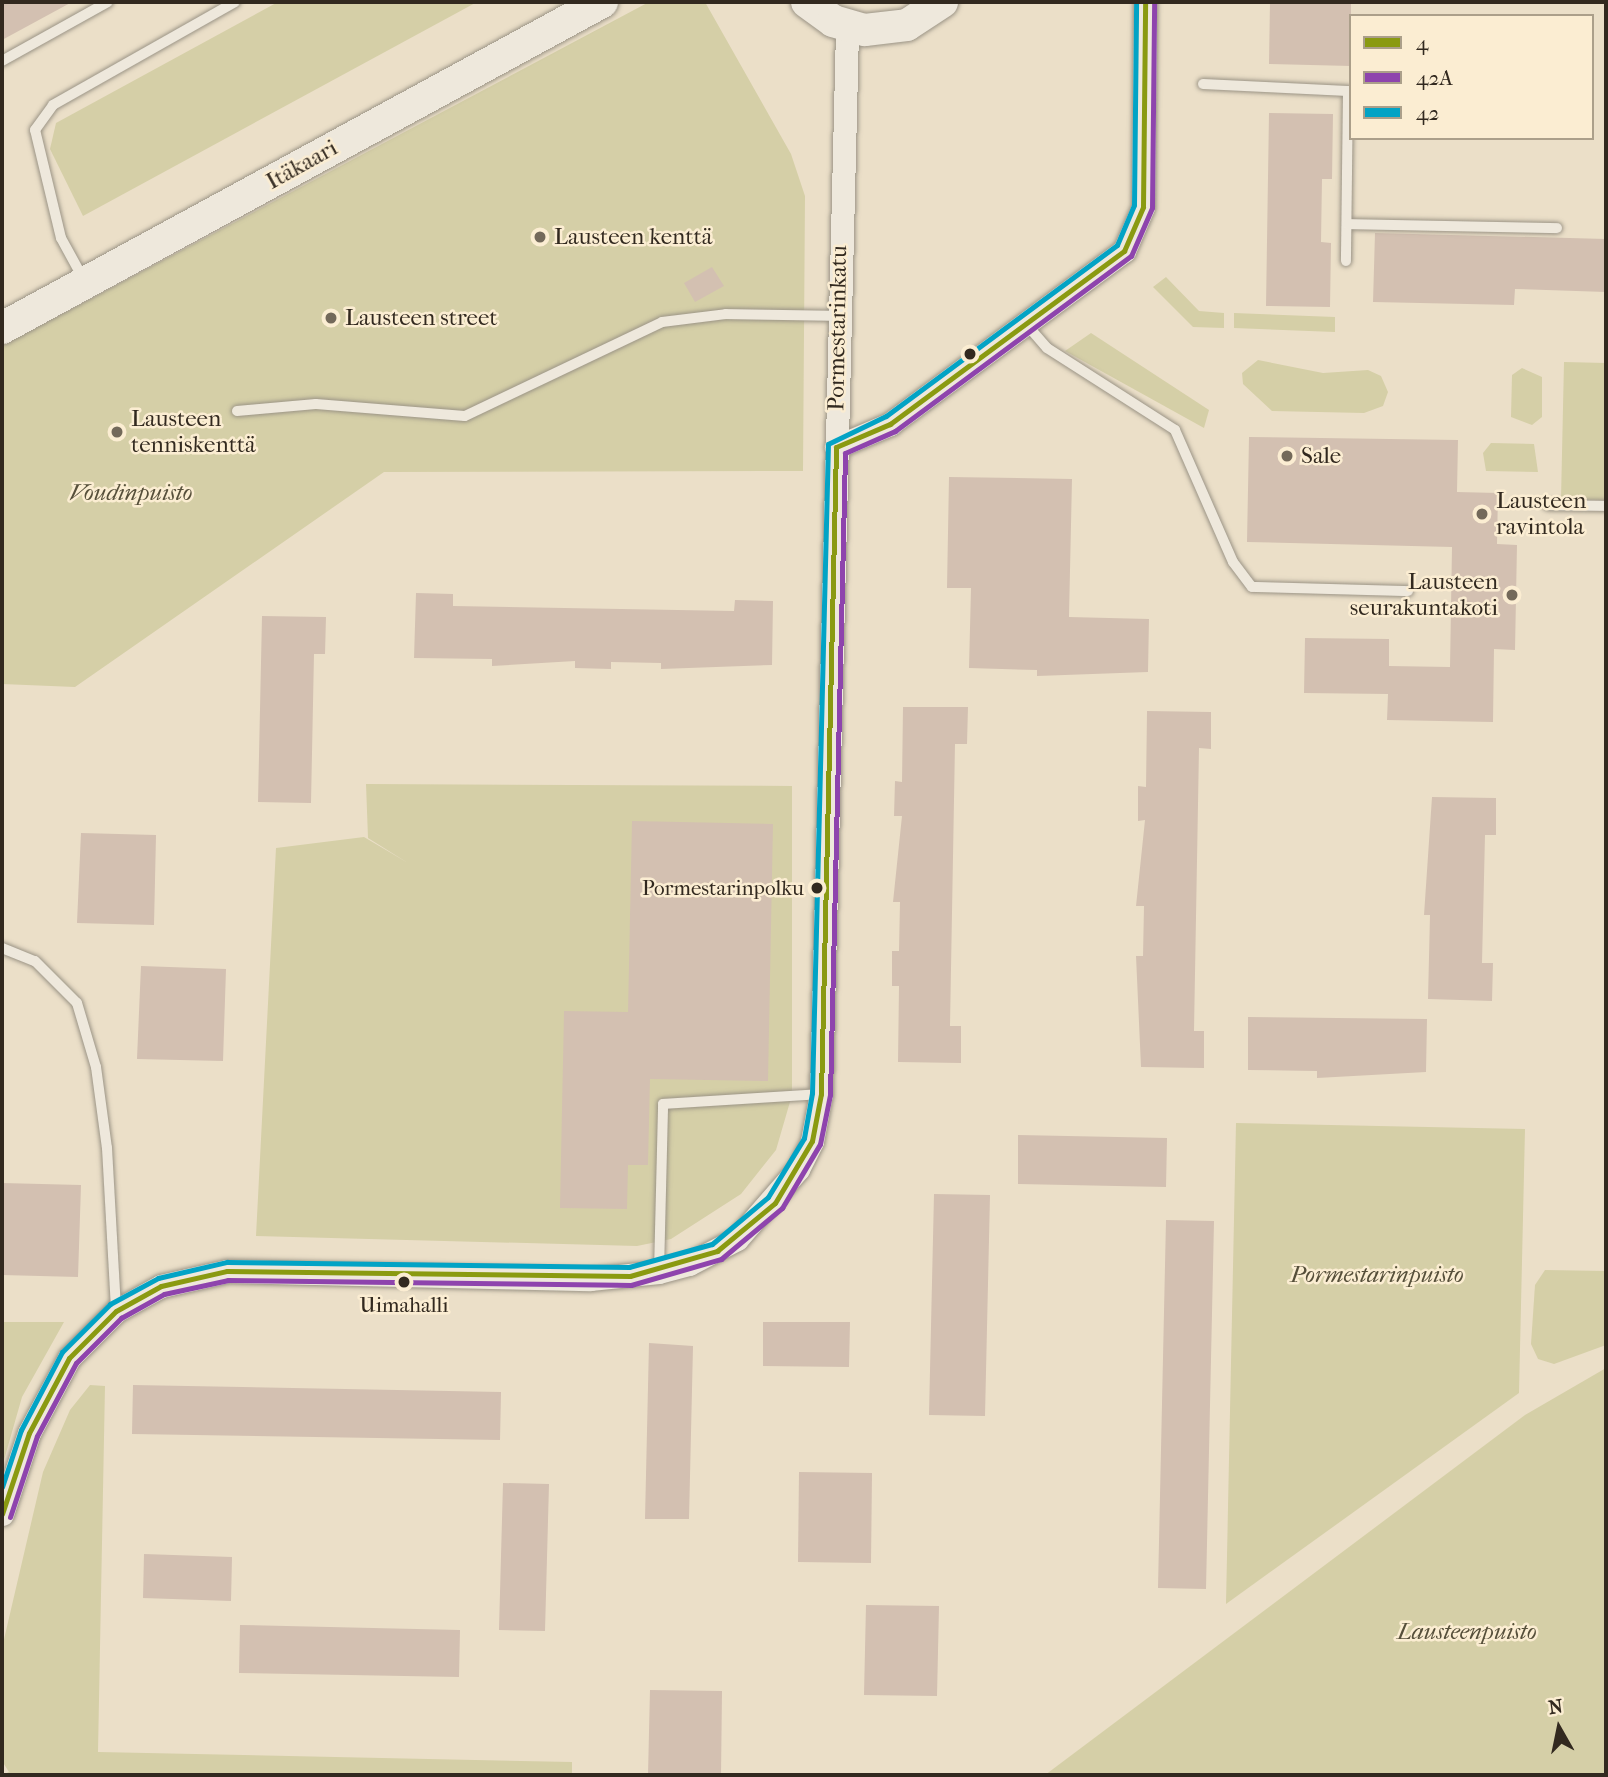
<!DOCTYPE html>
<meta charset="utf-8">
<style>
body{margin:0}
#map{position:relative;width:1608px;height:1777px;overflow:hidden;background:#ebdfc8;font-family:"IM FELL French Canon",serif}
div>[style]{position:absolute}
[style*='--x']{left:calc(var(--x)*1px);top:calc(var(--y)*1px);width:calc(var(--w)*1px);rotate:calc(var(--a)*1deg)}
.green>*{inset:0;background:#d5cfa7}
.building>*{inset:0;background:#d3c0b1}
.roads{filter:drop-shadow(0 0 2px #9b9486) drop-shadow(0 0 2px #9b9486)}
.lane>*{height:10px;margin:-5px;padding:0 5px;transform-origin:5px;border-radius:5px;background:#eee8dc}
.street>*{height:23px;margin:-11.5px;padding:0 11.5px;transform-origin:11.5px;border-radius:11.5px;background:#eee8dc}
.secondary>*{height:32px;margin:-16px;padding:0 16px;transform-origin:16px;border-radius:16px;background:#eee8dc}
.bus-1>*{height:5px;margin:-2.5px;padding:0 2.5px;transform-origin:2.5px;border-radius:2.5px;background:#8a9a11}
.bus-2>*{height:5px;margin:-2.5px;padding:0 2.5px;transform-origin:2.5px;border-radius:2.5px;background:#8e44ad}
.bus-3>*{height:5px;margin:-2.5px;padding:0 2.5px;transform-origin:2.5px;border-radius:2.5px;background:#02a3c5}
.dots>*{width:19px;height:19px;translate:-50% -50%;box-sizing:border-box;border:4px solid #fbedd2;border-radius:50%}
span{translate:-50% -50%;white-space:nowrap;text-align:center;line-height:1.15;-webkit-text-stroke:5px #fbedd2;paint-order:stroke}
.bus-label{font-size:21px;color:#32291f}
.right{translate:-100% -50%;text-align:right}
.street-label{font-size:23px;color:#32291f}
.poi-label{font-size:23px;color:#32291f}
.left{translate:0 -50%;text-align:left}
.park-label{font-size:23px;color:#564f3a;font-style:italic}
.frame{position:absolute;inset:0;border:4px solid #32291f;pointer-events:none}
.legend{position:absolute;left:1349px;top:14px;width:245px;height:126px;box-sizing:border-box;background:#fbedd2;border:2px solid #ab9f8a;margin:0;padding:9px 12px;list-style:none;font-size:21px;color:#32291f}
.legend li{display:flex;align-items:center;gap:14px;height:35px}
.legend b{width:35px;border:2px solid #ab9f8a}
.north{position:absolute;left:1524px;top:1693px;width:70px;height:70px;-webkit-text-stroke:5px #fbedd2;paint-order:stroke;rotate:351deg;font-size:19px;font-weight:700;line-height:28px;text-align:center;color:#32291f}
.north::after{content:'';display:block;margin:auto;width:24px;height:32px;background:#32291f;clip-path:polygon(50% 0,100% 100%,50% 72%,0 100%)}
</style>
<div id="map">
<div class="green">
<div style="clip-path:polygon(278px 2px,477px 2px,83px 216px,50px 149px,56px 123px)"></div>
<div style="clip-path:polygon(649px 2px,705px 2px,791px 154px,805px 196px,803px 471px,384px 472px,75px 687px,2px 684px,2px 346px)"></div>
<div style="clip-path:polygon(1166px 277px,1199px 311px,1224px 313px,1224px 328px,1193px 327px,1153px 287px)"></div>
<div style="clip-path:polygon(1234px 313px,1335px 317px,1335px 332px,1234px 328px)"></div>
<div style="clip-path:polygon(1091px 333px,1209px 410px,1204px 428px,1065px 351px)"></div>
<div style="clip-path:polygon(1258px 360px,1323px 373px,1368px 370px,1381px 376px,1388px 392px,1383px 406px,1364px 413px,1272px 411px,1243px 384px,1242px 373px)"></div>
<div style="clip-path:polygon(1564px 362px,1606px 363px,1606px 500px,1561px 499px)"></div>
<div style="clip-path:polygon(1522px 368px,1542px 377px,1542px 417px,1532px 425px,1511px 417px,1512px 375px)"></div>
<div style="clip-path:polygon(1491px 443px,1534px 444px,1538px 472px,1486px 471px,1483px 453px)"></div>
<div style="clip-path:polygon(366px 784px,792px 786px,792px 1095px,776px 1150px,741px 1194px,671px 1239px,637px 1246px,256px 1236px,276px 848px,364px 837px,408px 863px,368px 838px)"></div>
<div style="clip-path:polygon(1236px 1123px,1525px 1129px,1519px 1393px,1226px 1604px)"></div>
<div style="clip-path:polygon(1545px 1270px,1606px 1271px,1606px 1345px,1554px 1364px,1538px 1359px,1531px 1344px,1535px 1285px)"></div>
<div style="clip-path:polygon(2px 1322px,64px 1322px,22px 1397px,2px 1467px)"></div>
<div style="clip-path:polygon(1606px 1368px,1606px 1775px,1045px 1775px,1525px 1415px)"></div>
<div style="clip-path:polygon(90px 1385px,105px 1386px,98px 1752px,572px 1762px,572px 1775px,2px 1775px,9px 1772px,2px 1761px,2px 1648px,43px 1472px,70px 1410px)"></div>
</div>
<div class="building">
<div style="clip-path:polygon(2px 2px,72px 2px,2px 40px)"></div>
<div style="clip-path:polygon(1270px 2px,1351px 2px,1351px 66px,1269px 64px)"></div>
<div style="clip-path:polygon(1269px 113px,1333px 114px,1332px 179px,1322px 179px,1321px 242px,1331px 243px,1330px 307px,1266px 306px)"></div>
<div style="clip-path:polygon(1375px 233px,1606px 239px,1606px 292px,1515px 289px,1514px 305px,1373px 302px)"></div>
<div style="clip-path:polygon(712px 267px,724px 286px,695px 302px,684px 283px)"></div>
<div style="clip-path:polygon(1249px 437px,1458px 440px,1457px 492px,1498px 493px,1497px 544px,1517px 545px,1515px 650px,1494px 649px,1493px 722px,1387px 720px,1388px 694px,1304px 693px,1305px 638px,1389px 639px,1389px 666px,1450px 667px,1452px 547px,1247px 542px)"></div>
<div style="clip-path:polygon(949px 477px,1072px 479px,1069px 617px,1149px 619px,1148px 672px,1037px 676px,1037px 670px,969px 668px,971px 588px,947px 588px)"></div>
<div style="clip-path:polygon(416px 593px,453px 594px,453px 606px,734px 611px,735px 600px,773px 601px,772px 665px,661px 669px,661px 663px,611px 662px,611px 669px,575px 668px,575px 661px,492px 666px,492px 659px,414px 658px)"></div>
<div style="clip-path:polygon(262px 616px,326px 617px,325px 654px,314px 654px,311px 803px,258px 802px)"></div>
<div style="clip-path:polygon(903px 707px,968px 707px,967px 744px,955px 744px,950px 1026px,961px 1026px,961px 1063px,898px 1062px,899px 986px,892px 986px,892px 951px,899px 951px,900px 902px,893px 902px,902px 816px,894px 816px,895px 781px,902px 782px)"></div>
<div style="clip-path:polygon(1147px 711px,1211px 712px,1211px 749px,1199px 748px,1194px 1031px,1204px 1031px,1204px 1068px,1141px 1067px,1136px 956px,1143px 956px,1144px 906px,1136px 906px,1145px 820px,1138px 821px,1138px 786px,1146px 787px)"></div>
<div style="clip-path:polygon(1432px 797px,1496px 798px,1496px 835px,1485px 835px,1482px 963px,1493px 963px,1492px 1001px,1428px 999px,1430px 915px,1424px 915px)"></div>
<div style="clip-path:polygon(632px 821px,773px 824px,768px 1081px,650px 1079px,648px 1165px,628px 1165px,627px 1209px,560px 1208px,564px 1011px,628px 1012px)"></div>
<div style="clip-path:polygon(81px 833px,156px 835px,154px 925px,77px 923px)"></div>
<div style="clip-path:polygon(141px 966px,226px 969px,223px 1061px,137px 1059px)"></div>
<div style="clip-path:polygon(1248px 1017px,1427px 1019px,1426px 1072px,1317px 1078px,1317px 1071px,1248px 1070px)"></div>
<div style="clip-path:polygon(1018px 1135px,1167px 1138px,1166px 1187px,1018px 1184px)"></div>
<div style="clip-path:polygon(2px 1183px,81px 1185px,78px 1277px,2px 1275px)"></div>
<div style="clip-path:polygon(934px 1194px,990px 1195px,985px 1416px,929px 1415px)"></div>
<div style="clip-path:polygon(1166px 1220px,1214px 1221px,1206px 1589px,1158px 1588px)"></div>
<div style="clip-path:polygon(763px 1322px,850px 1322px,849px 1367px,763px 1366px)"></div>
<div style="clip-path:polygon(649px 1343px,693px 1346px,689px 1519px,645px 1519px)"></div>
<div style="clip-path:polygon(133px 1385px,501px 1392px,500px 1440px,132px 1434px)"></div>
<div style="clip-path:polygon(799px 1472px,872px 1473px,871px 1563px,798px 1562px)"></div>
<div style="clip-path:polygon(503px 1483px,549px 1484px,545px 1631px,499px 1630px)"></div>
<div style="clip-path:polygon(144px 1554px,232px 1557px,231px 1601px,143px 1598px)"></div>
<div style="clip-path:polygon(866px 1605px,939px 1606px,937px 1696px,864px 1695px)"></div>
<div style="clip-path:polygon(240px 1625px,460px 1630px,459px 1677px,239px 1673px)"></div>
<div style="clip-path:polygon(650px 1690px,722px 1691px,721px 1775px,648px 1775px)"></div>
</div>
<div class="roads">
<div class="lane">
<div style="--x:2;--y:61;--w:121;--a:-29.1"></div>
<div style="--x:1203;--y:84;--w:145;--a:2.8"></div>
<div style="--x:1348;--y:91;--w:170;--a:90.7"></div>
<div style="--x:1347;--y:224;--w:210;--a:1.1"></div>
<div style="--x:84;--y:280;--w:48;--a:-118.7"></div>
<div style="--x:61;--y:238;--w:111;--a:-103.5"></div>
<div style="--x:35;--y:130;--w:31;--a:-54"></div>
<div style="--x:53;--y:105;--w:209;--a:-29.5"></div>
<div style="--x:1027;--y:325;--w:30;--a:49"></div>
<div style="--x:1047;--y:348;--w:152;--a:32.6"></div>
<div style="--x:1175;--y:430;--w:144;--a:66.3"></div>
<div style="--x:1233;--y:562;--w:31;--a:53"></div>
<div style="--x:1252;--y:587;--w:156;--a:1.5"></div>
<div style="--x:237;--y:411;--w:79;--a:-5.1"></div>
<div style="--x:316;--y:404;--w:149;--a:4.6"></div>
<div style="--x:465;--y:416;--w:218;--a:-25.5"></div>
<div style="--x:662;--y:322;--w:64;--a:-7.1"></div>
<div style="--x:726;--y:314;--w:114;--a:1"></div>
<div style="--x:1548;--y:505;--w:58;--a:1"></div>
<div style="--x:2;--y:948;--w:35;--a:22"></div>
<div style="--x:35;--y:961;--w:59;--a:45"></div>
<div style="--x:77;--y:1003;--w:67;--a:73.5"></div>
<div style="--x:96;--y:1067;--w:82;--a:82.3"></div>
<div style="--x:107;--y:1148;--w:163;--a:86.8"></div>
<div style="--x:659;--y:1272;--w:168;--a:-88.6"></div>
<div style="--x:663;--y:1104;--w:158;--a:-3.6"></div>
</div>
<div class="street">
<div style="--x:836;--y:447;--w:59;--a:-23.1"></div>
<div style="--x:890;--y:424;--w:291;--a:-36.5"></div>
<div style="--x:1124;--y:251;--w:48;--a:-66.6"></div>
<div style="--x:1143;--y:207;--w:205;--a:-89.4"></div>
<div style="--x:2;--y:1514;--w:85;--a:-71.6"></div>
<div style="--x:29;--y:1433;--w:85;--a:-61.9"></div>
<div style="--x:69;--y:1358;--w:66;--a:-45"></div>
<div style="--x:116;--y:1311;--w:51;--a:-29.1"></div>
<div style="--x:161;--y:1286;--w:68;--a:-12.8"></div>
<div style="--x:227;--y:1271;--w:363;--a:1.3"></div>
<div style="--x:590;--y:1279;--w:69;--a:-5.8"></div>
<div style="--x:659;--y:1272;--w:31;--a:-15"></div>
<div style="--x:689;--y:1264;--w:54;--a:-27.5"></div>
<div style="--x:737;--y:1239;--w:93;--a:-48.9"></div>
<div style="--x:798;--y:1169;--w:31;--a:-63"></div>
<div style="--x:812;--y:1141;--w:48;--a:-79.2"></div>
<div style="--x:821;--y:1094;--w:1067;--a:-88.6"></div>
</div>
<div class="secondary">
<div style="--x:807;--y:2;--w:32;--a:36"></div>
<div style="--x:833;--y:21;--w:33;--a:16"></div>
<div style="--x:865;--y:30;--w:42;--a:-6.8"></div>
<div style="--x:907;--y:25;--w:42;--a:-33.3"></div>
<div style="--x:2;--y:328;--w:683;--a:-28.52"></div>
</div>
</div>
<div class="bus-1">
<div style="--x:836;--y:447;--w:59;--a:-23.1"></div>
<div style="--x:890;--y:424;--w:291;--a:-36.5"></div>
<div style="--x:1124;--y:251;--w:48;--a:-66.6"></div>
<div style="--x:1143;--y:207;--w:205;--a:-89.4"></div>
<div style="--x:2;--y:1514;--w:85;--a:-71.6"></div>
<div style="--x:29;--y:1433;--w:85;--a:-61.9"></div>
<div style="--x:69;--y:1358;--w:66;--a:-45"></div>
<div style="--x:116;--y:1311;--w:51;--a:-29.1"></div>
<div style="--x:161;--y:1286;--w:68;--a:-12.8"></div>
<div style="--x:227;--y:1271;--w:403;--a:0.7"></div>
<div style="--x:630;--y:1276;--w:91;--a:-16"></div>
<div style="--x:717;--y:1251;--w:75;--a:-39.6"></div>
<div style="--x:775;--y:1203;--w:72;--a:-59.2"></div>
<div style="--x:812;--y:1141;--w:48;--a:-79.2"></div>
<div style="--x:821;--y:1094;--w:647;--a:-88.67"></div>
</div>
<div class="bus-2">
<div style="--x:10;--y:1517;--w:85;--a:-71.6"></div>
<div style="--x:37;--y:1436;--w:83;--a:-61.9"></div>
<div style="--x:76;--y:1363;--w:64;--a:-45"></div>
<div style="--x:121;--y:1318;--w:49;--a:-29.2"></div>
<div style="--x:164;--y:1294;--w:66;--a:-12.3"></div>
<div style="--x:228;--y:1280;--w:403;--a:0.7"></div>
<div style="--x:631;--y:1285;--w:94;--a:-16.1"></div>
<div style="--x:721;--y:1259;--w:80;--a:-39.9"></div>
<div style="--x:782;--y:1208;--w:74;--a:-59.3"></div>
<div style="--x:820;--y:1144;--w:50;--a:-78.5"></div>
<div style="--x:830;--y:1095;--w:642;--a:-88.66"></div>
<div style="--x:845;--y:453;--w:55;--a:-23.7"></div>
<div style="--x:895;--y:431;--w:294;--a:-36.6"></div>
<div style="--x:1131;--y:256;--w:52;--a:-66.4"></div>
<div style="--x:1152;--y:208;--w:206;--a:-89.4"></div>
</div>
<div class="bus-3">
<div style="--x:2;--y:1487;--w:60;--a:-71.6"></div>
<div style="--x:21;--y:1430;--w:88;--a:-62.3"></div>
<div style="--x:62;--y:1352;--w:68;--a:-45"></div>
<div style="--x:110;--y:1304;--w:55;--a:-28.4"></div>
<div style="--x:158;--y:1278;--w:71;--a:-13.1"></div>
<div style="--x:227;--y:1262;--w:402;--a:0.7"></div>
<div style="--x:629;--y:1267;--w:86;--a:-15.5"></div>
<div style="--x:712;--y:1244;--w:73;--a:-40"></div>
<div style="--x:768;--y:1197;--w:69;--a:-58.6"></div>
<div style="--x:804;--y:1138;--w:46;--a:-79.9"></div>
<div style="--x:812;--y:1093;--w:649;--a:-88.59"></div>
<div style="--x:828;--y:444;--w:64;--a:-25.8"></div>
<div style="--x:886;--y:416;--w:287;--a:-36.5"></div>
<div style="--x:1117;--y:245;--w:43;--a:-67"></div>
<div style="--x:1134;--y:205;--w:203;--a:-89.4"></div>
</div>
<div class="dots">
<div style="left:540px;top:237px;background:#73695a"></div>
<div style="left:331px;top:318px;background:#73695a"></div>
<div style="left:970px;top:354px;background:#32291f"></div>
<div style="left:117px;top:432px;background:#73695a"></div>
<div style="left:1287px;top:456px;background:#73695a"></div>
<div style="left:1482px;top:514px;background:#73695a"></div>
<div style="left:1512px;top:595px;background:#73695a"></div>
<div style="left:817px;top:888px;background:#32291f"></div>
<div style="left:404px;top:1282px;background:#32291f"></div>
</div>
<div class="bus-label">
<span class="right" style="left:804px;top:888px">Pormestarinpolku</span>
<span style="left:404px;top:1305px">Uimahalli</span>
</div>
<div class="street-label">
<span style="left:302px;top:165px;rotate:-29deg">Itäkaari</span>
<span style="left:838px;top:328px;rotate:-89deg">Pormestarinkatu</span>
</div>
<div class="poi-label">
<span class="left" style="left:554px;top:237px">Lausteen kenttä</span>
<span class="left" style="left:345px;top:318px">Lausteen street</span>
<span class="left" style="left:131px;top:432px">Lausteen<br>tenniskenttä</span>
<span class="left" style="left:1301px;top:456px">Sale</span>
<span class="left" style="left:1496px;top:514px">Lausteen<br>ravintola</span>
<span class="right" style="left:1498px;top:595px">Lausteen<br>seurakuntakoti</span>
</div>
<div class="park-label">
<span style="left:131px;top:493px">Voudinpuisto</span>
<span style="left:1377px;top:1275px">Pormestarinpuisto</span>
<span style="left:1467px;top:1632px">Lausteenpuisto</span>
</div>
<div class="frame"></div>
<ul class="legend">
<li><b style="height:9px;background:#8a9a11"></b>4</li>
<li><b style="height:9px;background:#8e44ad"></b>42A</li>
<li><b style="height:9px;background:#02a3c5"></b>42</li>
</ul>
<div class="north">N</div>
</div>
